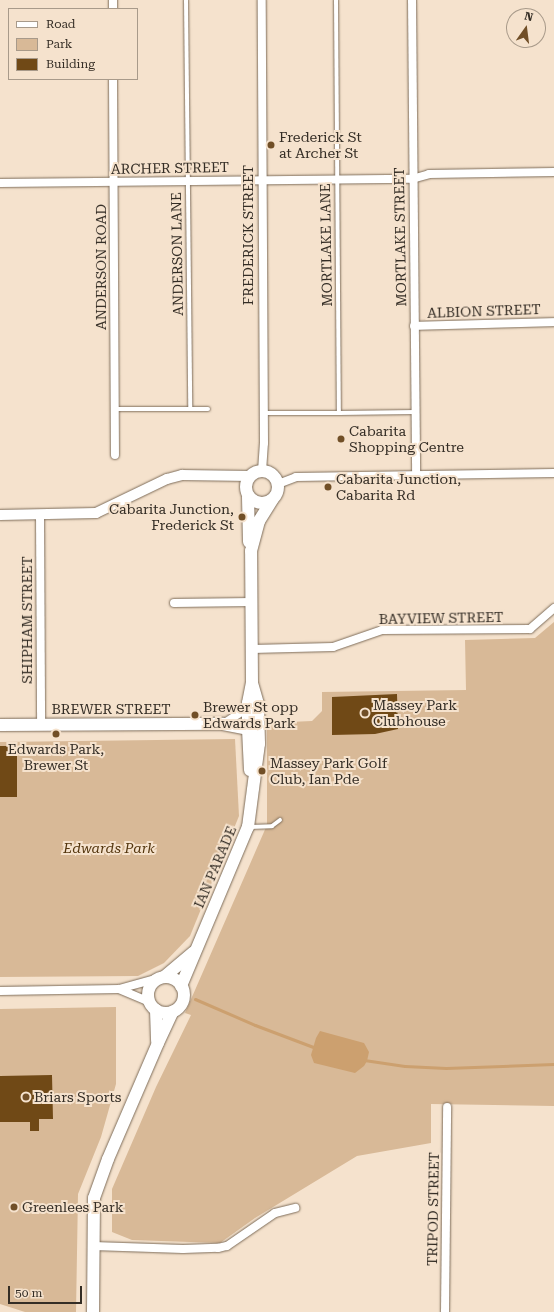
<!DOCTYPE html>
<style>
body{margin:0}
#map{position:relative;width:554px;height:1312px;overflow:hidden;background:#f5e2cd;font-family:"Roboto Serif",serif}
div>[style]{position:absolute}
[style*='--x']{left:calc(var(--x)*1px);top:calc(var(--y)*1px);width:calc(var(--w)*1px);rotate:calc(var(--a)*1deg)}
.green>*{inset:0;background:#d8b997}
.water>*{inset:0;background:#cca06f}
.stream>*{height:3px;margin:-1.5px;padding:0 1.5px;transform-origin:1.5px;border-radius:1.5px;background:#cca06f}
.building>*{inset:0;background:#704916}
.roads{filter:drop-shadow(0 0 1px #7e6d5a) drop-shadow(0 0 1px #7e6d5a)}
.service>*{height:4px;margin:-2px;padding:0 2px;transform-origin:2px;border-radius:2px;background:#fff}
.minor>*{height:8px;margin:-4px;padding:0 4px;transform-origin:4px;border-radius:4px;background:#fff}
.tertiary>*{height:10px;margin:-5px;padding:0 5px;transform-origin:5px;border-radius:5px;background:#fff}
.secondary>*{height:12px;margin:-6px;padding:0 6px;transform-origin:6px;border-radius:6px;background:#fff}
.secondary>.ring{margin:-6px;padding:0;box-sizing:content-box;background:none;border:12px solid #fff;border-radius:50%}
.dots>*{width:11px;height:11px;translate:-50% -50%;box-sizing:border-box;border:2px solid #f5e2cd;border-radius:50%}
span{translate:-50% -50%;white-space:nowrap;text-align:center;line-height:1.15;-webkit-text-stroke:4px #f5e2cd;paint-order:stroke}
.poi-label{font-size:14px;color:#342d25}
.left{translate:0 -50%;text-align:left}
.right{translate:-100% -50%;text-align:right}
.street-label{font-size:14px;color:#342d25}
.park-label{font-size:14px;color:#53350d;font-style:italic}
.legend{position:absolute;left:8px;top:8px;width:130px;height:72px;box-sizing:border-box;background:#f5e2cd;border:1px solid #a89a8a;margin:0;padding:5px 7px;list-style:none;font-size:12px;color:#342d25}
.legend li{display:flex;align-items:center;gap:8px;height:20px}
.legend b{width:20px;border:1px solid #a89a8a}
.north{position:absolute;left:506px;top:8px;width:40px;height:40px;box-sizing:border-box;background:#f5e2cd;border:1px solid #a89a8a;border-radius:50%;rotate:14deg;font-size:11px;font-weight:700;line-height:16px;text-align:center;color:#342d25}
.north::after{content:'';display:block;margin:auto;width:14px;height:18px;background:#714f27;clip-path:polygon(50% 0,100% 100%,50% 72%,0 100%)}
.scale{position:absolute;left:8px;top:1286px;width:74px;height:18px;box-sizing:border-box;border:2px solid #342d25;border-top:0;padding-left:5px;font-size:12px;line-height:14px;white-space:nowrap;color:#342d25;-webkit-text-stroke:3px #f5e2cd;paint-order:stroke}
</style>
<div id="map">
<div class="green">
<div style="clip-path:polygon(554px 622px,554px 1106px,431px 1104px,431px 1143px,357px 1156px,255px 1218px,220px 1243px,132px 1240px,112px 1232px,112px 1189px,156px 1087px,191px 1015px,185px 1013px,267px 825px,267px 723px,312px 721px,322px 711px,322px 692px,466px 690px,465px 640px,535px 638px)"></div>
<div style="clip-path:polygon(235px 739px,239px 816px,190px 936px,164px 963px,138px 976px,0 977px,0 742px)"></div>
<div style="clip-path:polygon(116px 1007px,116px 1084px,101px 1137px,78px 1194px,76px 1312px,25px 1312px,0 1304px,0 1009px)"></div>
</div>
<div class="water">
<div style="clip-path:polygon(320px 1031px,364px 1043px,369px 1052px,367px 1061px,364px 1066px,355px 1073px,314px 1063px,311px 1055px,316px 1038px)"></div>
</div>
<div class="stream">
<div style="--x:195;--y:999;--w:65;--a:23.4"></div>
<div style="--x:255;--y:1025;--w:65;--a:20.7"></div>
<div style="--x:364;--y:1060;--w:41;--a:8.3"></div>
<div style="--x:405;--y:1066;--w:41;--a:2.8"></div>
<div style="--x:446;--y:1068;--w:108;--a:-2.1"></div>
</div>
<div class="building">
<div style="clip-path:polygon(397px 694px,398px 729px,375px 734px,332px 735px,332px 697px)"></div>
<div style="clip-path:polygon(0 746px,17px 746px,17px 797px,0 797px)"></div>
<div style="clip-path:polygon(52px 1075px,53px 1119px,39px 1119px,39px 1131px,30px 1131px,30px 1122px,0 1122px,0 1076px)"></div>
</div>
<div class="roads">
<div class="service">
<div style="--x:186;--y:0;--w:409;--a:89.4"></div>
<div style="--x:336;--y:0;--w:413;--a:89.6"></div>
<div style="--x:339;--y:413;--w:76;--a:-0.8"></div>
<div style="--x:115;--y:409;--w:93;--a:0"></div>
<div style="--x:264;--y:413;--w:75;--a:0"></div>
<div style="--x:249;--y:827;--w:23;--a:-2"></div>
<div style="--x:272;--y:826;--w:10;--a:-37"></div>
</div>
<div class="minor">
<div style="--x:113;--y:0;--w:9;--a:90"></div>
<div style="--x:412;--y:0;--w:475;--a:89.5"></div>
<div style="--x:113;--y:79;--w:376;--a:89.7"></div>
<div style="--x:0;--y:183;--w:412;--a:-0.6"></div>
<div style="--x:412;--y:179;--w:18;--a:-16"></div>
<div style="--x:429;--y:174;--w:125;--a:-0.9"></div>
<div style="--x:414;--y:326;--w:140;--a:-1.6"></div>
<div style="--x:262;--y:471;--w:28;--a:-86"></div>
<div style="--x:264;--y:443;--w:443;--a:-90.3"></div>
<div style="--x:278;--y:484;--w:19;--a:-21"></div>
<div style="--x:296;--y:477;--w:258;--a:-0.9"></div>
<div style="--x:40;--y:514;--w:211;--a:89.7"></div>
<div style="--x:174;--y:603;--w:78;--a:-0.7"></div>
<div style="--x:252;--y:649;--w:81;--a:-1.4"></div>
<div style="--x:333;--y:647;--w:52;--a:-19.1"></div>
<div style="--x:382;--y:630;--w:148;--a:-0.4"></div>
<div style="--x:530;--y:629;--w:32;--a:-41"></div>
<div style="--x:223;--y:724;--w:24;--a:-33"></div>
<div style="--x:243;--y:711;--w:9;--a:-58"></div>
<div style="--x:119;--y:989;--w:33;--a:23"></div>
<div style="--x:0;--y:991;--w:119;--a:-1"></div>
<div style="--x:119;--y:989;--w:41;--a:-15.4"></div>
<div style="--x:93;--y:1246;--w:90;--a:1.9"></div>
<div style="--x:183;--y:1249;--w:35;--a:-2"></div>
<div style="--x:218;--y:1248;--w:9;--a:-13"></div>
<div style="--x:227;--y:1246;--w:58;--a:-34.5"></div>
<div style="--x:275;--y:1213;--w:21;--a:-14"></div>
<div style="--x:445;--y:1312;--w:205;--a:-89.4"></div>
</div>
<div class="tertiary">
<div style="--x:0;--y:515;--w:96;--a:-1.2"></div>
<div style="--x:96;--y:513;--w:79;--a:-25.6"></div>
<div style="--x:167;--y:479;--w:16;--a:-15"></div>
<div style="--x:182;--y:475;--w:68;--a:0.8"></div>
</div>
<div class="secondary">
<div class="ring" style="left:246px;top:471px;width:20px;height:20px"></div>
<div style="--x:248;--y:497;--w:45;--a:88.7"></div>
<div style="--x:0;--y:725;--w:223;--a:-0.3"></div>
<div style="--x:223;--y:724;--w:25;--a:11"></div>
<div style="--x:250;--y:770;--w:41;--a:-92.8"></div>
<div style="--x:248;--y:729;--w:26;--a:-90"></div>
<div style="--x:248;--y:703;--w:20;--a:-79"></div>
<div style="--x:252;--y:683;--w:132;--a:-90.4"></div>
<div style="--x:251;--y:551;--w:31;--a:-75"></div>
<div style="--x:259;--y:521;--w:25;--a:-58"></div>
<div class="ring" style="left:148px;top:977px;width:24px;height:24px"></div>
<div style="--x:164;--y:977;--w:38;--a:-40"></div>
<div style="--x:181;--y:986;--w:173;--a:-67.2"></div>
<div style="--x:248;--y:827;--w:84;--a:-82.5"></div>
<div style="--x:259;--y:744;--w:40;--a:-91.4"></div>
<div style="--x:258;--y:704;--w:22;--a:-106"></div>
<div style="--x:156;--y:1010;--w:31;--a:88"></div>
<div style="--x:93;--y:1312;--w:114;--a:-89.5"></div>
<div style="--x:94;--y:1198;--w:41;--a:-70.3"></div>
<div style="--x:108;--y:1159;--w:126;--a:-66.7"></div>
<div style="--x:158;--y:1043;--w:35;--a:-65"></div>
</div>
</div>
<div class="dots">
<div style="left:271px;top:145px;background:#714f27"></div>
<div style="left:341px;top:439px;background:#714f27"></div>
<div style="left:328px;top:487px;background:#714f27"></div>
<div style="left:242px;top:517px;background:#714f27"></div>
<div style="left:365px;top:713px;background:#714f27"></div>
<div style="left:195px;top:715px;background:#714f27"></div>
<div style="left:56px;top:734px;background:#714f27"></div>
<div style="left:262px;top:771px;background:#714f27"></div>
<div style="left:26px;top:1097px;background:#714f27"></div>
<div style="left:14px;top:1207px;background:#714f27"></div>
</div>
<div class="poi-label">
<span class="left" style="left:279px;top:145px">Frederick St<br>at Archer St</span>
<span class="left" style="left:349px;top:439px">Cabarita<br>Shopping Centre</span>
<span class="left" style="left:336px;top:487px">Cabarita Junction,<br>Cabarita Rd</span>
<span class="right" style="left:234px;top:517px">Cabarita Junction,<br>Frederick St</span>
<span class="left" style="left:373px;top:713px">Massey Park<br>Clubhouse</span>
<span class="left" style="left:203px;top:715px">Brewer St opp<br>Edwards Park</span>
<span style="left:56px;top:757px">Edwards Park,<br>Brewer St</span>
<span class="left" style="left:270px;top:771px">Massey Park Golf<br>Club, Ian Pde</span>
<span class="left" style="left:34px;top:1097px">Briars Sports</span>
<span class="left" style="left:22px;top:1207px">Greenlees Park</span>
</div>
<div class="street-label">
<span style="left:170px;top:168px;rotate:-1deg">ARCHER STREET</span>
<span style="left:248px;top:235px;rotate:-90deg">FREDERICK STREET</span>
<span style="left:400px;top:237px;rotate:-91deg">MORTLAKE STREET</span>
<span style="left:326px;top:245px;rotate:-91deg">MORTLAKE LANE</span>
<span style="left:177px;top:254px;rotate:-91deg">ANDERSON LANE</span>
<span style="left:101px;top:267px;rotate:-90deg">ANDERSON ROAD</span>
<span style="left:484px;top:311px;rotate:-2deg">ALBION STREET</span>
<span style="left:441px;top:618px;rotate:-1deg">BAYVIEW STREET</span>
<span style="left:27px;top:620px;rotate:-90deg">SHIPHAM STREET</span>
<span style="left:111px;top:709px">BREWER STREET</span>
<span style="left:215px;top:867px;rotate:-67deg">IAN PARADE</span>
<span style="left:433px;top:1209px;rotate:-89deg">TRIPOD STREET</span>
</div>
<div class="park-label">
<span style="left:109px;top:848px">Edwards Park</span>
</div>
<ul class="legend">
<li><b style="height:5px;background:#fff"></b>Road</li>
<li><b style="height:11px;background:#d8b997"></b>Park</li>
<li><b style="height:11px;background:#704916"></b>Building</li>
</ul>
<div class="north">N</div>
<div class="scale">50 m</div>
</div>
